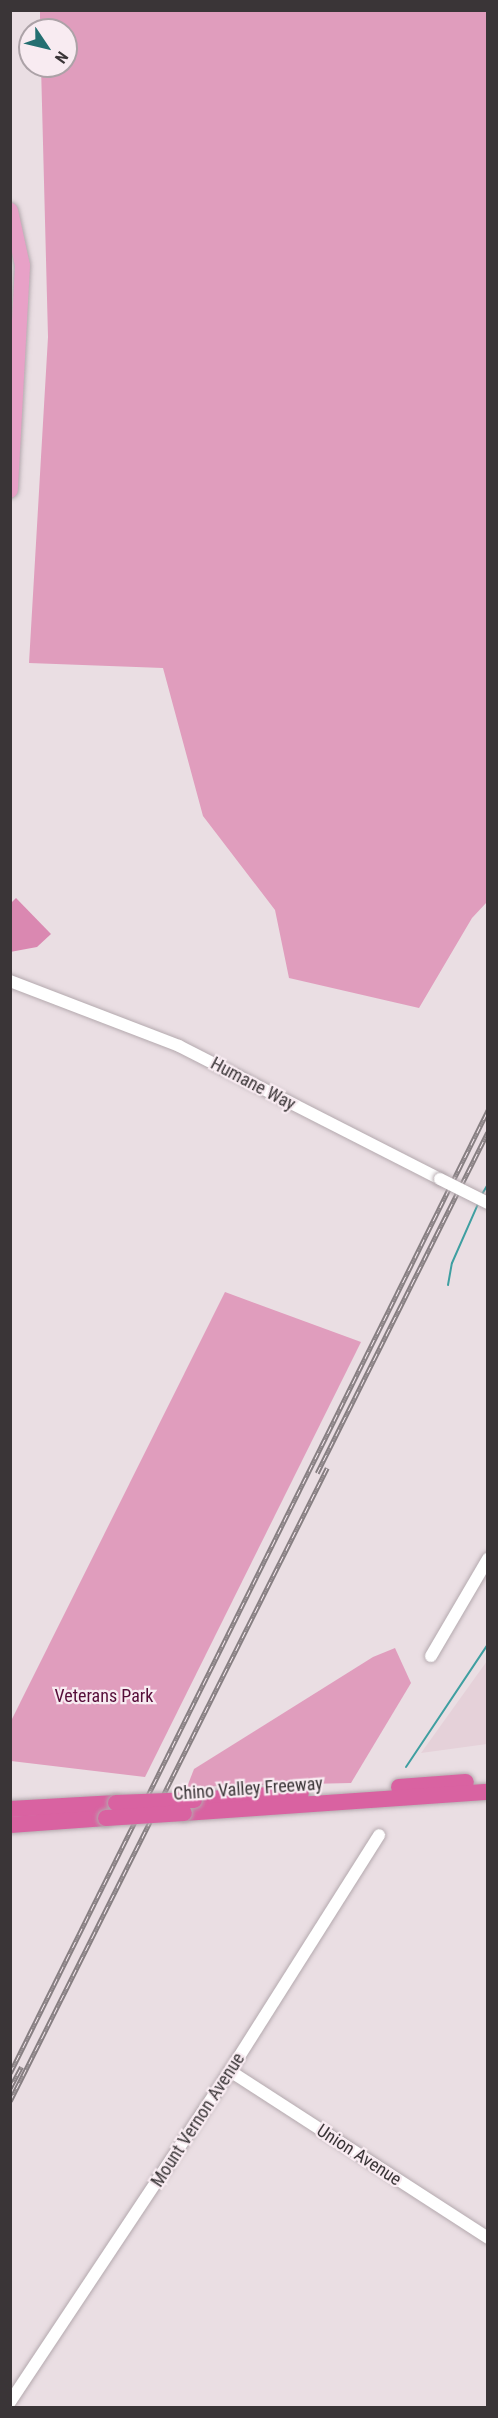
<!DOCTYPE html>
<style>
body{margin:0}
#map{position:relative;width:498px;height:2418px;overflow:hidden;background:#eadee3;font-family:"Roboto Condensed",sans-serif}
div>[style]{position:absolute}
[style*='--x']{left:calc(var(--x)*1px);top:calc(var(--y)*1px);width:calc(var(--w)*1px);rotate:calc(var(--a)*1deg)}
.built>*{inset:0;background:#e5d1d9}
.green>*{inset:0;background:#e09dbd}
.stream>*{height:2px;margin:-1px;padding:0 1px;transform-origin:1px;border-radius:1px;background:#3f9fa1}
.building>*{inset:0;background:#da88b1}
.roads{filter:drop-shadow(0 0 2px #b4a9ae) drop-shadow(0 0 2px #b4a9ae)}
.minor>*{height:12px;margin:-6px;padding:0 6px;transform-origin:6px;border-radius:6px;background:#fff}
.major>*{height:15px;margin:-7.5px;padding:0 7.5px;transform-origin:7.5px;border-radius:7.5px;background:#e8a1c7}
.highway>*{height:16px;margin:-8px;padding:0 8px;transform-origin:8px;border-radius:8px;background:#d962a1}
.rail>*{height:4.5px;margin-top:-2.25px;transform-origin:0;background:repeating-linear-gradient(90deg,#f8ebf1 0 7px,#877f82 0 14px);box-sizing:border-box;border-block:2px solid #877f82}
.bridges{filter:drop-shadow(0 0 2px #b4a9ae) drop-shadow(0 0 2px #b4a9ae)}
.minor-bridge>*{height:12px;margin:-6px;padding:0 6px;transform-origin:6px;border-radius:6px;background:#fff}
.highway-bridge>*{height:16px;margin:-8px;padding:0 8px;transform-origin:8px;border-radius:8px;background:#d962a1}
span{translate:-50% -50%;white-space:nowrap;text-align:center;line-height:1.15;-webkit-text-stroke:4.5px #f8ebf1;paint-order:stroke}
.street-label{font-size:18px;color:#3a3537}
.park-label{font-size:18px;color:#560d39}
.frame{position:absolute;inset:0;border:12px solid #3a3537;pointer-events:none}
.north{position:absolute;left:18px;top:18px;width:60px;height:60px;box-sizing:border-box;background:#f8ebf1;border:2px solid #aca2a7;border-radius:50%;rotate:125deg;font-size:16px;font-weight:700;line-height:24px;text-align:center;color:#3a3537}
.north::after{content:'';display:block;margin:auto;width:21px;height:27px;background:#246f71;clip-path:polygon(50% 0,100% 100%,50% 72%,0 100%)}
</style>
<div id="map">
<div class="built">
<div style="clip-path:polygon(487px 1661px,487px 1744px,421px 1753px)"></div>
</div>
<div class="green">
<div style="clip-path:polygon(40px 11px,487px 11px,487px 902px,472px 918px,419px 1008px,289px 978px,275px 910px,203px 816px,163px 668px,29px 663px,48px 337px,41px 66px,66px 66px,66px 30px,40px 30px)"></div>
<div style="clip-path:polygon(225px 1292px,361px 1342px,145px 1777px,11px 1761px,11px 1721px)"></div>
<div style="clip-path:polygon(395px 1648px,411px 1683px,351px 1783px,187px 1787px,194px 1769px,373px 1657px)"></div>
</div>
<div class="stream">
<div style="--x:481;--y:1196;--w:14;--a:-60"></div>
<div style="--x:448;--y:1285;--w:22;--a:-80"></div>
<div style="--x:452;--y:1263;--w:64;--a:-66.2"></div>
<div style="--x:406;--y:1767;--w:148;--a:-56.3"></div>
</div>
<div class="building">
<div style="clip-path:polygon(16px 898px,51px 934px,37px 947px,10px 952px,10px 904px)"></div>
</div>
<div class="roads">
<div class="minor">
<div style="--x:10;--y:981;--w:181;--a:21"></div>
<div style="--x:179;--y:1046;--w:293;--a:27"></div>
<div style="--x:431;--y:1656;--w:113;--a:-59.6"></div>
<div style="--x:230;--y:2071;--w:307;--a:32.9"></div>
<div style="--x:10;--y:2402;--w:397;--a:-56.4"></div>
<div style="--x:230;--y:2071;--w:279;--a:-57.7"></div>
</div>
<div class="major">
<div style="--x:10;--y:210;--w:56;--a:77.7"></div>
<div style="--x:22;--y:265;--w:225;--a:93.1"></div>
</div>
<div class="highway">
<div style="--x:399;--y:1787;--w:67;--a:-4.3"></div>
<div style="--x:194;--y:1800;--w:107;--a:-3.7"></div>
<div style="--x:10;--y:1809;--w:106;--a:-3.2"></div>
<div style="--x:184;--y:1813;--w:305;--a:-4"></div>
<div style="--x:10;--y:1825;--w:96;--a:-4.2"></div>
</div>
</div>
<div class="rail">
<div style="--x:317;--y:1473;--w:381;--a:-63.4"></div>
<div style="--x:10;--y:2073;--w:1075;--a:-63.6"></div>
<div style="--x:10;--y:2088;--w:24;--a:-62"></div>
<div style="--x:10;--y:2101;--w:708;--a:-63.4"></div>
</div>
<div class="bridges">
<div class="minor-bridge">
<div style="--x:440;--y:1179;--w:54;--a:26.6"></div>
</div>
<div class="highway-bridge">
<div style="--x:116;--y:1803;--w:78;--a:-2.2"></div>
<div style="--x:106;--y:1818;--w:78;--a:-3.7"></div>
</div>
</div>
<div class="street-label">
<span style="left:253px;top:1084px;rotate:28deg">Humane Way</span>
<span style="left:248px;top:1789px;rotate:-4deg">Chino Valley Freeway</span>
<span style="left:198px;top:2120px;rotate:-57deg">Mount Vernon Avenue</span>
<span style="left:359px;top:2155px;rotate:33deg">Union Avenue</span>
</div>
<div class="park-label">
<span style="left:104px;top:1696px">Veterans Park</span>
</div>
<div class="frame"></div>
<div class="north">N</div>
</div>
